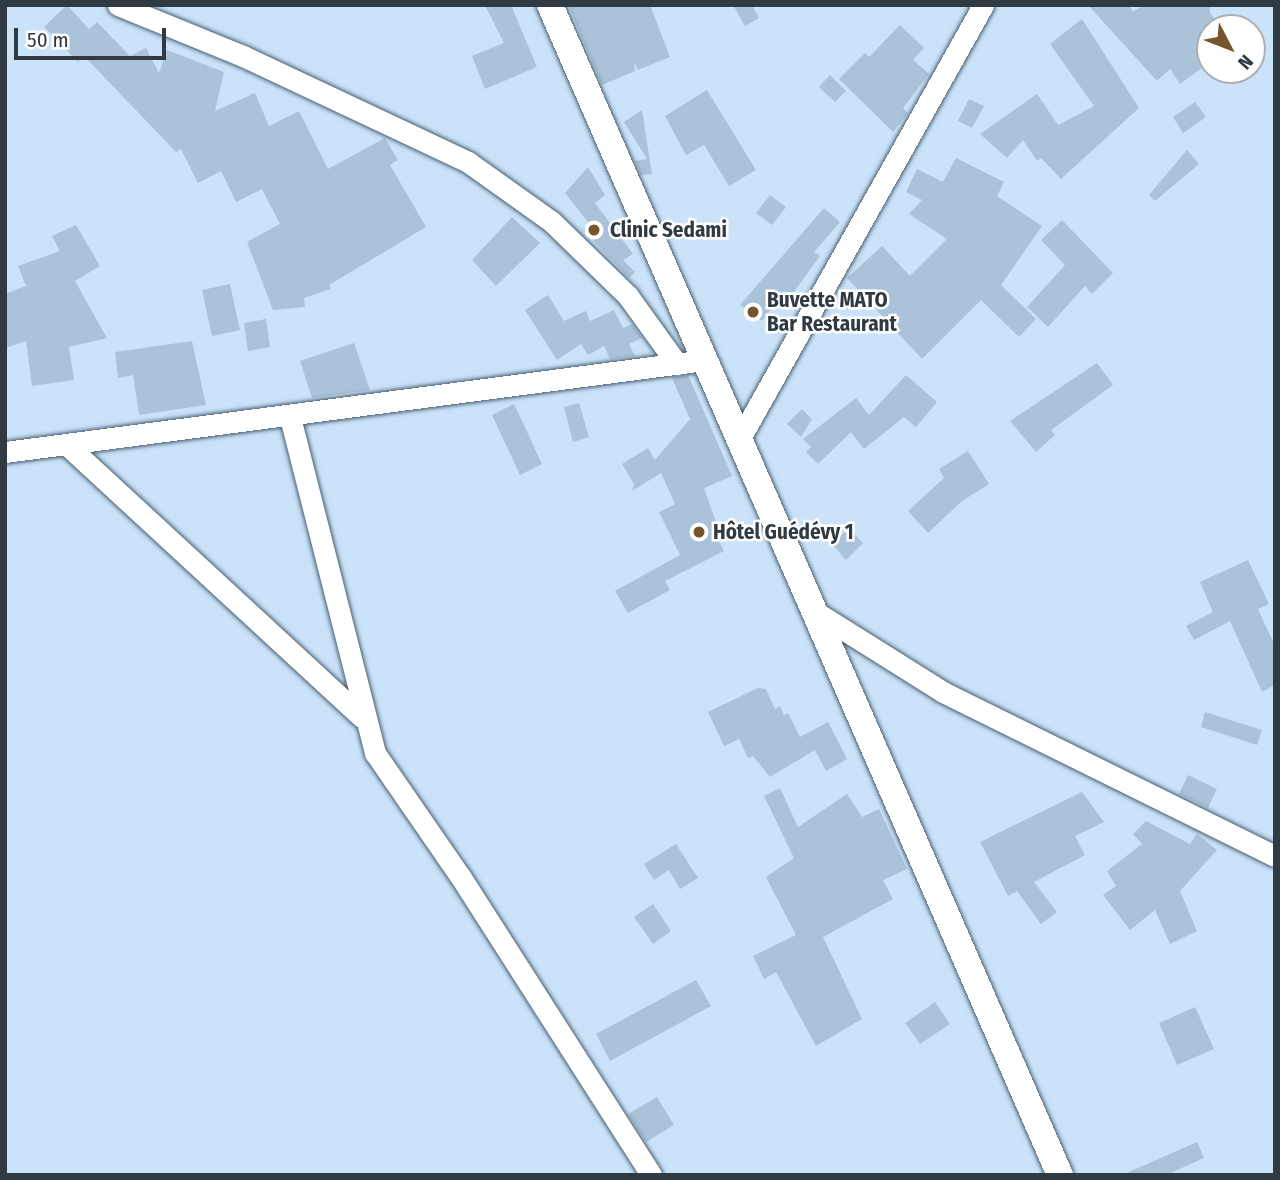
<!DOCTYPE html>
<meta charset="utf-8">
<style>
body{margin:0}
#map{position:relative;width:1280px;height:1180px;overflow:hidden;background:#cae3f9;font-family:"Fira Sans Condensed",sans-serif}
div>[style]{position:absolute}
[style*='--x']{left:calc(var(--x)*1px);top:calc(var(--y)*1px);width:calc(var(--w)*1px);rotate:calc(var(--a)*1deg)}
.building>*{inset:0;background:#aac3d8}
.roads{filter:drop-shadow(0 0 2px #485e71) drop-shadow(0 0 2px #485e71)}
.minor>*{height:21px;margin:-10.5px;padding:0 10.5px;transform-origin:10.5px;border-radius:10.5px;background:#fff}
.major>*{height:26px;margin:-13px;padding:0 13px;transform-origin:13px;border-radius:13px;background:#fff}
.dots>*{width:19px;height:19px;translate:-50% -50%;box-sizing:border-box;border:4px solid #fff;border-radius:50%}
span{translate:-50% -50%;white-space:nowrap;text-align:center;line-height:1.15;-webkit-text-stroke:5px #fff;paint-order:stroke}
.poi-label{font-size:21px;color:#303a43;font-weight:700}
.left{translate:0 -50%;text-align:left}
.frame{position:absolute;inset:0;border:7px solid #303a43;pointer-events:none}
.north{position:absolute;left:1196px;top:14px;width:70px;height:70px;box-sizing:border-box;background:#fff;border:2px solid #acb0b4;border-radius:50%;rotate:132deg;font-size:19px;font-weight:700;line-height:28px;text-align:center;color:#303a43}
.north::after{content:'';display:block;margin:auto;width:24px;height:32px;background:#76552c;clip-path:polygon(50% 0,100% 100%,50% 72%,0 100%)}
.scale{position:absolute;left:14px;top:28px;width:152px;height:32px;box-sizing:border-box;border:4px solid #303a43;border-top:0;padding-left:9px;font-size:21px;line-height:24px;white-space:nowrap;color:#303a43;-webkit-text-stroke:5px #fff;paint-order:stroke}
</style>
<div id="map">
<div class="building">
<div style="clip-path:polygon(67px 5px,89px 29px,97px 22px,130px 56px,146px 48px,159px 73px,167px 50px,224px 72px,215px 111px,255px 93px,269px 126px,299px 111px,328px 169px,385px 138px,398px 160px,390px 165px,426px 227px,329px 285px,331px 289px,304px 298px,305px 307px,273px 310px,247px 242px,280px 224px,262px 189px,236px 202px,221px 171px,198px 183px,181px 149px,176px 152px,84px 56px,78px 62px,44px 27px)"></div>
<div style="clip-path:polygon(485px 5px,511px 5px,537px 67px,485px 89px,472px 56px,504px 43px)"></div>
<div style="clip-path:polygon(568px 5px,650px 5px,670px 57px,638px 70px,634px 62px,635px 71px,602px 85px)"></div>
<div style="clip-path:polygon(733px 5px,752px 5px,759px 18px,745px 26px)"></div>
<div style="clip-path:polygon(1088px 5px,1129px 5px,1133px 12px,1143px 5px,1210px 5px,1210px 13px,1222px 28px,1210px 28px,1210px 62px,1180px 84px,1170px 69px,1157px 81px)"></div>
<div style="clip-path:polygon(1082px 19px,1139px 108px,1061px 179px,1041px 158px,1037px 161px,1023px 140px,1007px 158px,980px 134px,1037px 94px,1058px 125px,1094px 106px,1050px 44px)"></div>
<div style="clip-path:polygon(900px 25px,924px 48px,913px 60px,929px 74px,903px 108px,908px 113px,893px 132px,839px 79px,865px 53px,869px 57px)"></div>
<div style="clip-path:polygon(830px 75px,846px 91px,835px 102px,819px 87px)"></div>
<div style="clip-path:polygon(707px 90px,756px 170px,729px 186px,704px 145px,686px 155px,665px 116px)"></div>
<div style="clip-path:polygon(969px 99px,984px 106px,972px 128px,958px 121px)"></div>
<div style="clip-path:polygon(1195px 102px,1206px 117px,1183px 133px,1173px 117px)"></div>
<div style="clip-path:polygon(642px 110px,652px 174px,641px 175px,635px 161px,647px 159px,624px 122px)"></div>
<div style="clip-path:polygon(1187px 150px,1199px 164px,1155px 201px,1149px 195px)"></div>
<div style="clip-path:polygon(956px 158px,1004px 182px,997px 196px,1042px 226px,1001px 285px,1036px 319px,1019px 337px,981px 300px,922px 359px,847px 278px,882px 246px,910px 276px,947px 239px,909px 214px,922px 200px,906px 192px,917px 169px,943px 182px)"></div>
<div style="clip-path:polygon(588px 167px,605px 195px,595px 203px,633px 254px,623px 260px,635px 272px,629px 278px,583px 230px,589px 223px,565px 193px)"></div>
<div style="clip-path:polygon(770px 195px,786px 207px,772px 225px,756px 213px)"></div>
<div style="clip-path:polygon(824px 208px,840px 222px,814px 252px,820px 256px,791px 296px,784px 291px,762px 321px,740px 305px)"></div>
<div style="clip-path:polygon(512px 217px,540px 243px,496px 286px,472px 260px)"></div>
<div style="clip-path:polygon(1062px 220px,1113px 273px,1092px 294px,1085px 286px,1048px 327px,1027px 307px,1065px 265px,1041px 240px)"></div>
<div style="clip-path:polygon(76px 225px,100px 266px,75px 281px,107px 338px,69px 347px,74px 380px,32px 386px,26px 341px,5px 348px,5px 294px,26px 286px,18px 266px,60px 251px,52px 236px)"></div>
<div style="clip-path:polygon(230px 284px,240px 330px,212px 336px,202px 290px)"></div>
<div style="clip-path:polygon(548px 295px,564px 321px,586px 311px,590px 321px,614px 310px,623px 328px,632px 324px,642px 338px,629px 344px,635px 356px,610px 359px,604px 346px,588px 355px,581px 344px,557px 360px,525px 310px)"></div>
<div style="clip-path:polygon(266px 319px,270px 347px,248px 351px,244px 323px)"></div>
<div style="clip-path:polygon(192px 341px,206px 405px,139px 415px,133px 375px,118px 378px,115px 352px)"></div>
<div style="clip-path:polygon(354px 343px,370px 390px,312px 398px,300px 361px)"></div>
<div style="clip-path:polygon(1097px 363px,1113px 385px,1051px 430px,1055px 435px,1036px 452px,1010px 421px)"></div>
<div style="clip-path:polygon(688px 375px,732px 476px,704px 488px,717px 525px,712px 528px,724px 551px,665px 581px,670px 590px,628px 613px,615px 591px,680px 555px,659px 512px,675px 504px,661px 473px,632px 491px,634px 484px,622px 464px,648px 448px,655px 460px,690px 419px,672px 378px)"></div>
<div style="clip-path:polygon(906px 375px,937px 402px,916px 427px,904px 417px,864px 449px,851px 432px,818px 464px,806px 452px,811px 447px,803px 439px,856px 398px,869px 415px)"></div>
<div style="clip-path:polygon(579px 403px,589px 437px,573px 442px,564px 407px)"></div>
<div style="clip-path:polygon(514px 404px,542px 464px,520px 475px,492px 415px)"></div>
<div style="clip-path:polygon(802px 409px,812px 419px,801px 437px,787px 424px)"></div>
<div style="clip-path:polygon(968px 451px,989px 484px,962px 501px,928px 533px,908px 511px,944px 478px,939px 469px)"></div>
<div style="clip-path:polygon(849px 528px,863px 543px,846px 560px,832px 544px)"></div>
<div style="clip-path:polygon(1248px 560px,1269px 604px,1258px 609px,1275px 646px,1275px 685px,1262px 692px,1230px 621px,1194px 640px,1186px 626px,1213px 612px,1200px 582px)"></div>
<div style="clip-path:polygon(758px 688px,766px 689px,775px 709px,780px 706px,784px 715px,788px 713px,800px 737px,828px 722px,847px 759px,826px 771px,815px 750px,770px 777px,753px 756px,748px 758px,739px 739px,724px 746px,708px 712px)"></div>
<div style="clip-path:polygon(1205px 712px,1262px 730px,1257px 745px,1201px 727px)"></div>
<div style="clip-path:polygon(1188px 775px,1217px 789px,1208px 808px,1179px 794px)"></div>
<div style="clip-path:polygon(780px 788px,798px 827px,847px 794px,862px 817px,879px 809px,907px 869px,883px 880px,893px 899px,823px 937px,862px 1019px,816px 1046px,776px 972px,764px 979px,753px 956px,796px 935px,766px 877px,794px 858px,764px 796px)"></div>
<div style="clip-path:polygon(1082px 792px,1104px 822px,1075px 836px,1085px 855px,1034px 882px,1057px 912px,1041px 924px,1017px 891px,1008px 896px,980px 842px)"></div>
<div style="clip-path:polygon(1146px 821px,1190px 844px,1197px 834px,1217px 850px,1180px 891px,1197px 931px,1170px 944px,1155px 910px,1130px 930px,1103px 895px,1116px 886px,1107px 871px,1142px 844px,1133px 834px)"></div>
<div style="clip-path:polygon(676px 844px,698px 878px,680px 889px,669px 870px,654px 880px,644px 864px)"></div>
<div style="clip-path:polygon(653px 904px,671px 931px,653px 944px,634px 917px)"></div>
<div style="clip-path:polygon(696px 980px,711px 1006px,610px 1061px,596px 1034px)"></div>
<div style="clip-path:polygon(935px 1002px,950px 1024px,920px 1044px,905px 1023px)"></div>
<div style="clip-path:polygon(1195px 1007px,1214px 1049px,1177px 1065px,1159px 1023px)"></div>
<div style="clip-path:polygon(657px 1097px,674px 1125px,646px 1142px,628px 1114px)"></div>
<div style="clip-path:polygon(1197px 1142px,1204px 1158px,1166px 1175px,1122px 1175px)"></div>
</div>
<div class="roads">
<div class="minor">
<div style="--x:118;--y:5;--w:135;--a:22.2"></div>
<div style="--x:243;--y:56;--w:249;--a:25.2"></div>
<div style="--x:468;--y:162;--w:103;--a:35.5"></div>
<div style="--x:552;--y:222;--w:106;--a:44.2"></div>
<div style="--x:628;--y:296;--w:84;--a:54.2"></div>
<div style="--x:290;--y:417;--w:347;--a:75.8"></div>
<div style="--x:375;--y:753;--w:150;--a:55.4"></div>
<div style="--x:460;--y:876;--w:355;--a:57.4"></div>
<div style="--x:739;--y:440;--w:499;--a:-60.7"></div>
<div style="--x:67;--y:445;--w:401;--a:42.7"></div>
<div style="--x:5;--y:452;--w:706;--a:-7.49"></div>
<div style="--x:814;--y:611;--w:152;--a:32.1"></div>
<div style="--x:943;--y:692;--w:370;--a:26.3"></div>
</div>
<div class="major">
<div style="--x:550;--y:5;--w:1276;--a:66.45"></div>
</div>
</div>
<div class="dots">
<div style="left:594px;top:230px;background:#76552c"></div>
<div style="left:753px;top:312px;background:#76552c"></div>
<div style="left:699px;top:532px;background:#76552c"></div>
</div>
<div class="poi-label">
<span class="left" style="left:610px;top:230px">Clinic Sedami</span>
<span class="left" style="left:767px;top:312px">Buvette MATO<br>Bar Restaurant</span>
<span class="left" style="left:713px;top:532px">Hôtel Guédévy 1</span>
</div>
<div class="frame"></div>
<div class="north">N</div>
<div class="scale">50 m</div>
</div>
